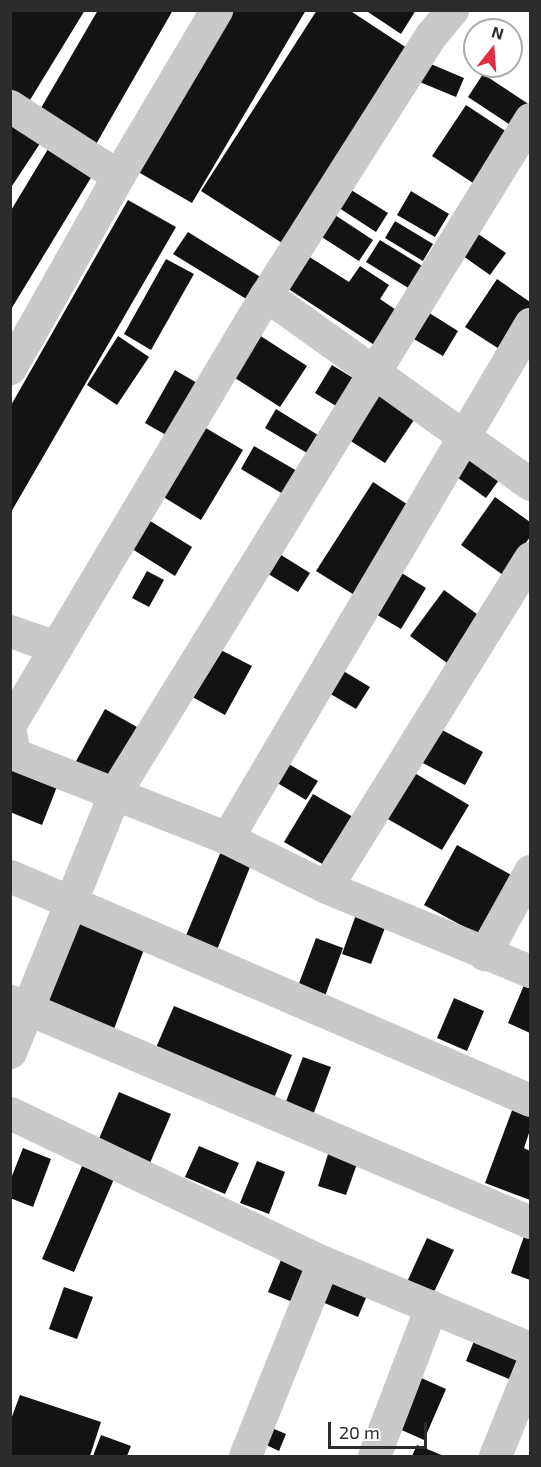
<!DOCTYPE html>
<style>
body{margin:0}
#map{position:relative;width:541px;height:1467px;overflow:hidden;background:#fff;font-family:"Exo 2",sans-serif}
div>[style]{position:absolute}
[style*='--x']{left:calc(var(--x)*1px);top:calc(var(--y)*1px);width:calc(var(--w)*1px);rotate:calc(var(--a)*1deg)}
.building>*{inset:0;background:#131313}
.minor>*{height:33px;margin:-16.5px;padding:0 16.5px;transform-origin:16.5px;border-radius:16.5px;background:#c9c9c9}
span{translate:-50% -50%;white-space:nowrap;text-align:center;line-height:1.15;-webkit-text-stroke:6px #fff;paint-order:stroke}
.frame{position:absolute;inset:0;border:12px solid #2c2c2c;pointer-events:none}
.north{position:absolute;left:463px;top:18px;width:60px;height:60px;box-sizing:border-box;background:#fff;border:2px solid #ababab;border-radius:50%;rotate:17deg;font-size:16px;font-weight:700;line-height:24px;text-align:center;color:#2c2c2c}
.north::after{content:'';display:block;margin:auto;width:21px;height:27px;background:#e32d44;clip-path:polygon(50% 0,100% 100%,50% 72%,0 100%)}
.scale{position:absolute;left:328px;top:1422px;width:99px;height:27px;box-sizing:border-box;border:3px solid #2c2c2c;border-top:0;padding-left:8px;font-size:18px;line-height:21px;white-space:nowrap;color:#2c2c2c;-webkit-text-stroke:4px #fff;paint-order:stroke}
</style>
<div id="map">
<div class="building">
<div style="clip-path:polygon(12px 10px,85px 10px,30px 100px,10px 89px)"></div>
<div style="clip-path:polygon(98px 10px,173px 10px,91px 153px,34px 120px)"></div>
<div style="clip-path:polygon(226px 10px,306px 10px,192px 203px,133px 169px)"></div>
<div style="clip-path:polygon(317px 10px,349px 10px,407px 48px,282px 243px,201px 191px)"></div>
<div style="clip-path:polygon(365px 10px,416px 10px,401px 34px)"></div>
<div style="clip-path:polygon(419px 59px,464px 78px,456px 97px,410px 78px)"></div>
<div style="clip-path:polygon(483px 74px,530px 105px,515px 128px,468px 97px)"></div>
<div style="clip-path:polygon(466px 105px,510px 134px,476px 185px,432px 156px)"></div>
<div style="clip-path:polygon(10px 123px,41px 142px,10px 189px)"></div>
<div style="clip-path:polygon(48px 149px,92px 176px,10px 311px,10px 212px)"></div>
<div style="clip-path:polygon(348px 188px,388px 213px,376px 232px,336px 206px)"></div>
<div style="clip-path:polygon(411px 191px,449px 214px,435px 237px,397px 215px)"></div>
<div style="clip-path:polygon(128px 200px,176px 227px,10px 514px,10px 407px)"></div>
<div style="clip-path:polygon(332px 213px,373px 240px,359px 261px,317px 234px)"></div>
<div style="clip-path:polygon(395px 221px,433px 244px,423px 261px,385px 238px)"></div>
<div style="clip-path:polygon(468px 227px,506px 253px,490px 275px,453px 249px)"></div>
<div style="clip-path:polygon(188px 232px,262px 278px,248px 300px,173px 254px)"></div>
<div style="clip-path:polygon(380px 240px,424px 267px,410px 289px,366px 262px)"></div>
<div style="clip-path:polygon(308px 256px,349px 282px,360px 266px,389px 285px,380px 299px,402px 314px,379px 348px,287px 288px)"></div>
<div style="clip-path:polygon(166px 259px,194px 274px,151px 350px,124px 334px)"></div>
<div style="clip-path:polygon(497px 279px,530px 302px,530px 314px,504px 352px,465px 327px)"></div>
<div style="clip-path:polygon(423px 309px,458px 331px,443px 356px,407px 335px)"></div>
<div style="clip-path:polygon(256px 333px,307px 366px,280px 407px,229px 374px)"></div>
<div style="clip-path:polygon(118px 336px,149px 357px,117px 405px,87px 385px)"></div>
<div style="clip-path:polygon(332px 365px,353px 378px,336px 406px,315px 393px)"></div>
<div style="clip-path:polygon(175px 370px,197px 383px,166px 435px,145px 423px)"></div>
<div style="clip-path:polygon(376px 386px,418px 414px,385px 463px,343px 436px)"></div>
<div style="clip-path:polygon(276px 409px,318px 435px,307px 453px,265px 428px)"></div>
<div style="clip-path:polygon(194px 421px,243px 450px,201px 520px,152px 490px)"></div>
<div style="clip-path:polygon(465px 445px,504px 473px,486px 498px,447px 470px)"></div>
<div style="clip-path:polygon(254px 446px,297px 471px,283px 494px,241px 469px)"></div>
<div style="clip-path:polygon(373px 482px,413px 508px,356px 596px,316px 571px)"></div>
<div style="clip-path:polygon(495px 497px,530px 522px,530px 537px,503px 575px,461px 545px)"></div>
<div style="clip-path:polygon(139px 514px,192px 547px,175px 576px,121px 542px)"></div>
<div style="clip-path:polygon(273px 550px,310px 573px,298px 592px,260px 569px)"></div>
<div style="clip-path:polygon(147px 571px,164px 580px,149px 607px,132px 598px)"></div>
<div style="clip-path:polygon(400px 572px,426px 588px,401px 629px,374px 613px)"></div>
<div style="clip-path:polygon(444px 590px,481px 617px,447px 663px,410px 636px)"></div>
<div style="clip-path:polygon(211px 645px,252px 666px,225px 715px,185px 693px)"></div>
<div style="clip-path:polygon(335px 666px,370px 687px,356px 709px,322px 689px)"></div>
<div style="clip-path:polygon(105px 709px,137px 727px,107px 781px,75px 763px)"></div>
<div style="clip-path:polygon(433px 725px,483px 752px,465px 785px,415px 759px)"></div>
<div style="clip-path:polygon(10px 759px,60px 779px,42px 825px,10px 812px)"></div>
<div style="clip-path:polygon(280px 759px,318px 781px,306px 800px,269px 778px)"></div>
<div style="clip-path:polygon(406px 768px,469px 805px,442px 850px,379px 814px)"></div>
<div style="clip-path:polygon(313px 794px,353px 817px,324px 865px,284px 842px)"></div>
<div style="clip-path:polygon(457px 845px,513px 876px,481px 936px,424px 905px)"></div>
<div style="clip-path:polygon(222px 849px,252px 862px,217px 950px,185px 938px)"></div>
<div style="clip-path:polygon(74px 907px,149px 936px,111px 1037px,35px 1008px)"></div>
<div style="clip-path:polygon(358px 909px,388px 920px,371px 964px,342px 954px)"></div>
<div style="clip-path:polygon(316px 938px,343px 948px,325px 996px,298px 986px)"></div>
<div style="clip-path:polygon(527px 978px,530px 980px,530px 1033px,508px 1023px)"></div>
<div style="clip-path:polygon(454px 998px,484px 1011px,467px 1051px,437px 1038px)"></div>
<div style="clip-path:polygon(174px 1006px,292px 1055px,273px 1100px,155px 1050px)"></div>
<div style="clip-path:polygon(303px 1057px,331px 1067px,313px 1115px,285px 1104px)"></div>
<div style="clip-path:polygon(119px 1092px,171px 1114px,150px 1163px,98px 1141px)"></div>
<div style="clip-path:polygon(517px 1097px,530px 1102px,530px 1130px,524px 1148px,530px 1151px,530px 1200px,485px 1183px)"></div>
<div style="clip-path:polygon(199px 1146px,239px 1163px,225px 1194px,185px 1177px)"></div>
<div style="clip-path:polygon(23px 1148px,51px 1159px,33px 1207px,10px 1198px,10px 1181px)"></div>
<div style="clip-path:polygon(329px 1151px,358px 1161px,346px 1195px,318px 1186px)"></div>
<div style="clip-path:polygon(257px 1161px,285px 1172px,269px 1214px,240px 1203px)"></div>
<div style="clip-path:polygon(82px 1166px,114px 1179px,74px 1272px,42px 1259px)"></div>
<div style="clip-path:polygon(527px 1228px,530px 1229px,530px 1280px,511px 1273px)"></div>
<div style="clip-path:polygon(427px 1238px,454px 1250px,433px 1294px,407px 1282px)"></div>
<div style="clip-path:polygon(285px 1250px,317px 1263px,300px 1305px,268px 1292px)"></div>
<div style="clip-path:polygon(328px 1269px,371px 1286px,358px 1317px,315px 1299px)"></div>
<div style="clip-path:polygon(64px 1287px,93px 1297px,77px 1339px,49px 1329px)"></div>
<div style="clip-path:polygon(478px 1331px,522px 1350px,509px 1379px,466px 1361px)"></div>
<div style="clip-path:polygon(410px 1373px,446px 1389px,424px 1440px,388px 1424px)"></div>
<div style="clip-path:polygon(20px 1395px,101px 1422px,90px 1456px,10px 1456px,10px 1422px)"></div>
<div style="clip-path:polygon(267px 1426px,286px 1434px,279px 1451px,260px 1442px)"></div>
<div style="clip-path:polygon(101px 1435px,131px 1446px,127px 1456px,93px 1456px)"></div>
<div style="clip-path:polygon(417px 1445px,444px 1456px,412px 1456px)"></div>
</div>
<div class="minor">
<div style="--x:10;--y:106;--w:129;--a:32.9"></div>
<div style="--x:266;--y:295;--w:325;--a:35.6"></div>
<div style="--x:10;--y:368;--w:220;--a:-60.6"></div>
<div style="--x:118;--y:176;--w:193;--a:-59.4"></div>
<div style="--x:10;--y:631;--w:49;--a:19.2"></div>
<div style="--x:10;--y:724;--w:500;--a:-59.2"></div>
<div style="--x:266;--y:295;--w:308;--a:-57.6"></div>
<div style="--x:431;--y:35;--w:33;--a:-50"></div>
<div style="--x:10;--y:732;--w:22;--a:80"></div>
<div style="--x:14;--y:754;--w:229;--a:21.5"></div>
<div style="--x:227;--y:838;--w:110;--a:26.3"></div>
<div style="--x:326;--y:887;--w:221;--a:22.4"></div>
<div style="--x:227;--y:838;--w:597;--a:-59.48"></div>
<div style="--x:10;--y:876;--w:566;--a:23.3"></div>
<div style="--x:326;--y:887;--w:387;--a:-58.2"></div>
<div style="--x:484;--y:954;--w:95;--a:-61"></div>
<div style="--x:10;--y:1001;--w:565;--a:23.03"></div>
<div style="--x:10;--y:1052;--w:278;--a:-68"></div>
<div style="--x:114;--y:794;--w:793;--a:-58.35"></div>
<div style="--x:10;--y:1113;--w:347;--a:25.5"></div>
<div style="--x:323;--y:1262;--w:224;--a:22.6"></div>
<div style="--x:245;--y:1456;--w:209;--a:-68.1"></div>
<div style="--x:374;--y:1456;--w:160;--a:-69.1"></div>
<div style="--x:495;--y:1456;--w:94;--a:-68.1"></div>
</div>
<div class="frame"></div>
<div class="north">N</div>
<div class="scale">20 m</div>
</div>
